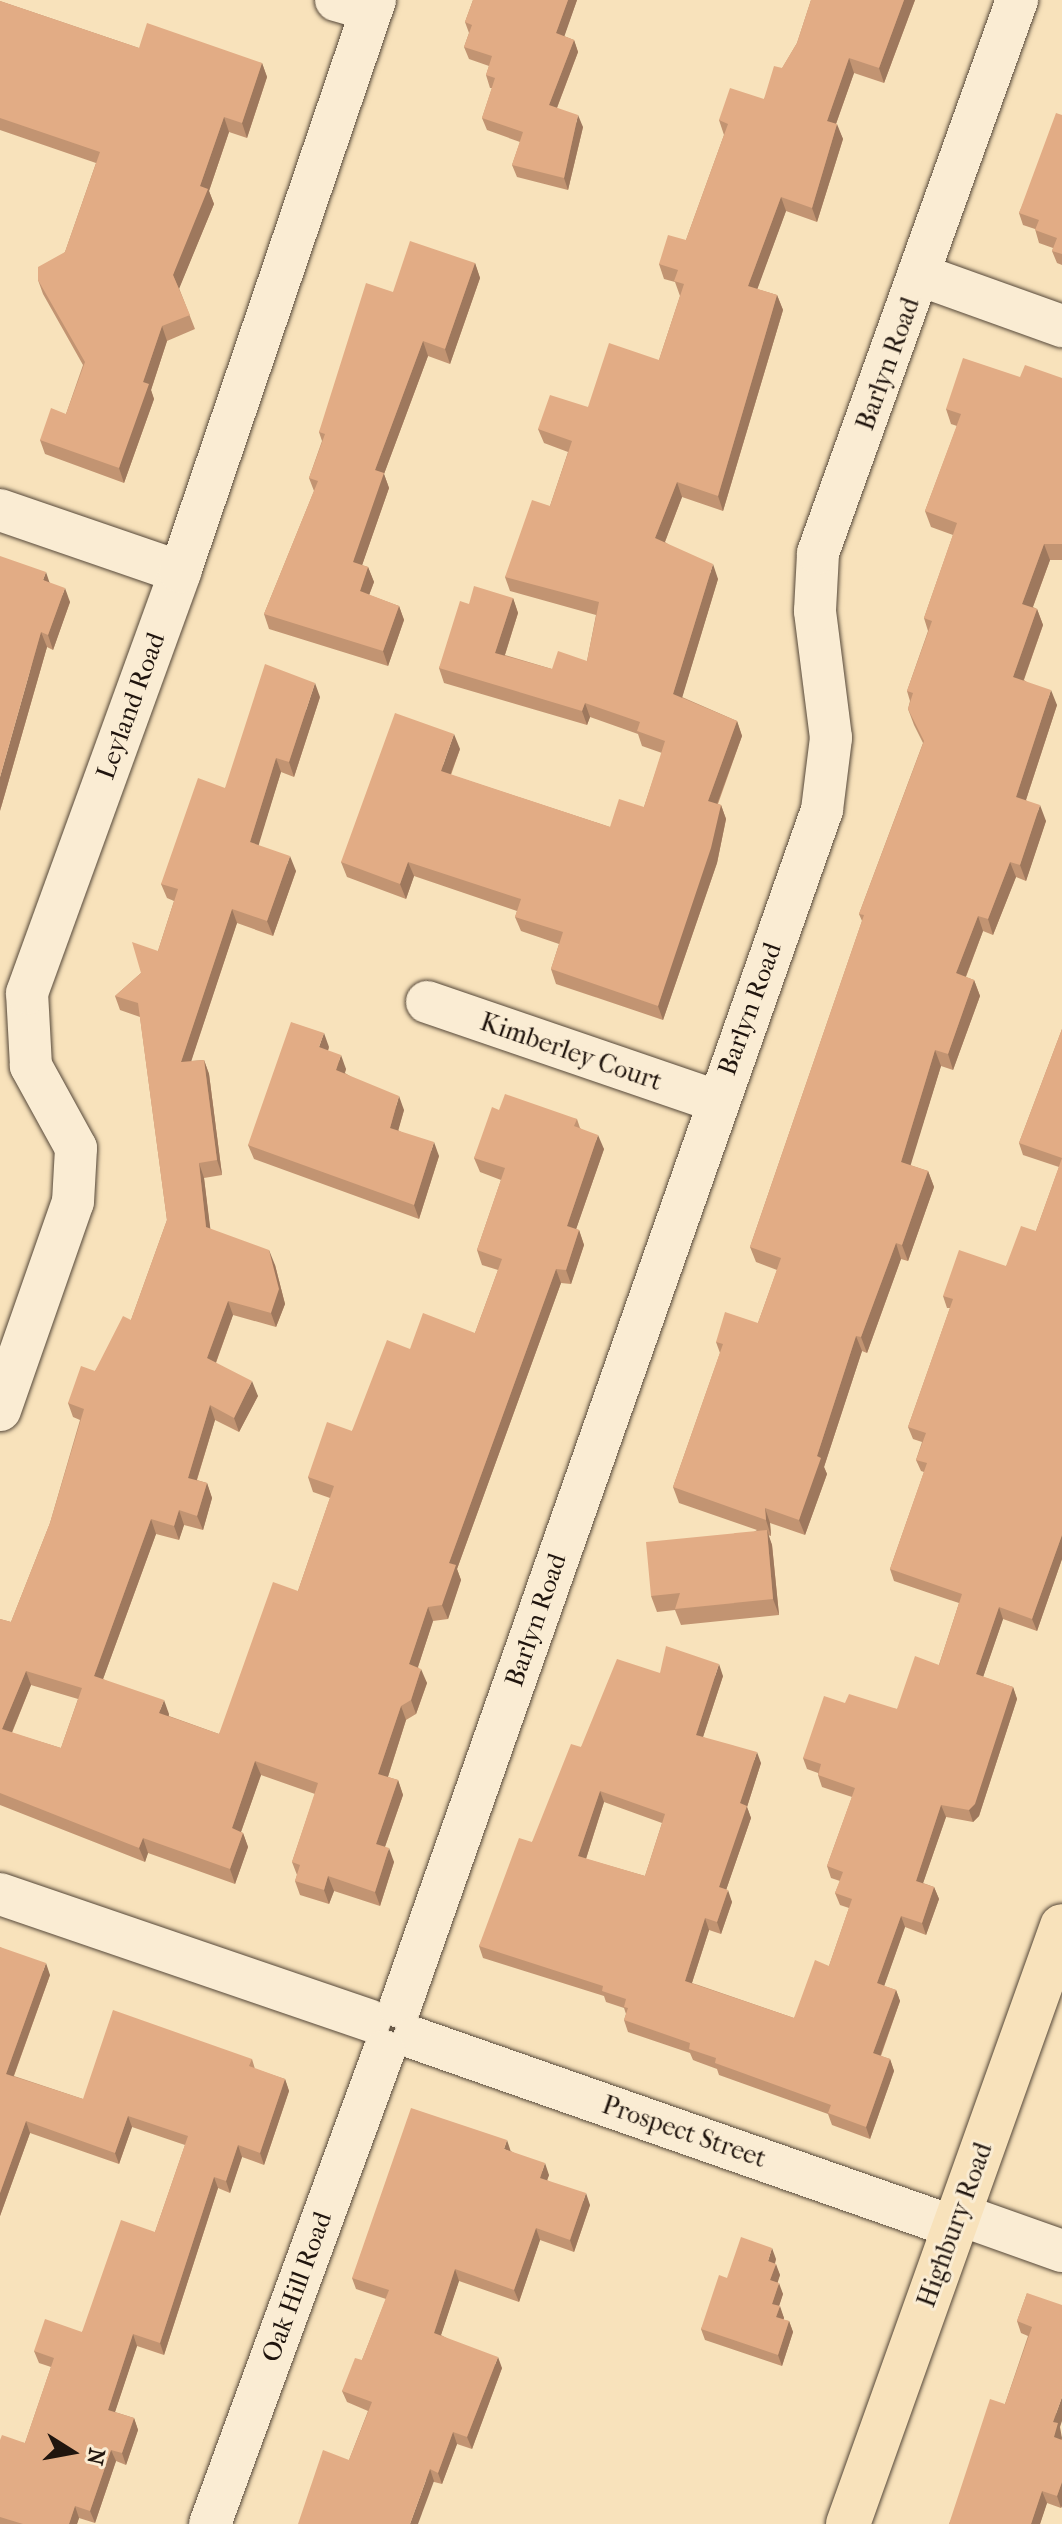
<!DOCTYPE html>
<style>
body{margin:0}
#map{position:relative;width:1062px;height:2524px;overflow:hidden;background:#f8e2bb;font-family:"IM FELL French Canon",serif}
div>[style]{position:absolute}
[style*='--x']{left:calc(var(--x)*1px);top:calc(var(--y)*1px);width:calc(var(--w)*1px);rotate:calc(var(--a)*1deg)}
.roads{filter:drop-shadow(0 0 2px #564839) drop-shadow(0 0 2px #564839)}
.minor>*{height:42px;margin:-21px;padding:0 21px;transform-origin:21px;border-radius:21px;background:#faecd3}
.major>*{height:44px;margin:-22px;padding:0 22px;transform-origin:22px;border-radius:22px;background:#f8e2bb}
.wall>*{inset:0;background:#c29472}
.shaded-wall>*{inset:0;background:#9e785d}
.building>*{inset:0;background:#e2ac85}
span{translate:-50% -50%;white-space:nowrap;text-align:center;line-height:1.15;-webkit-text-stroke:6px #faecd3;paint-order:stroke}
.street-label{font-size:26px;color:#20150e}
.north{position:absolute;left:32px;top:2412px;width:80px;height:80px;-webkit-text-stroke:6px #faecd3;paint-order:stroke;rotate:101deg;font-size:22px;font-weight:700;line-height:32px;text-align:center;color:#20150e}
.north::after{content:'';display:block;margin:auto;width:28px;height:36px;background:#20150e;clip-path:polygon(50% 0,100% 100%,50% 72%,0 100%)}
</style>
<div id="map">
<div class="roads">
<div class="minor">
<div style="--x:336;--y:0;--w:36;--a:16"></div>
<div style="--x:920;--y:275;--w:151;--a:19.8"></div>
<div style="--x:0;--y:510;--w:190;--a:19"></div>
<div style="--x:427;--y:1002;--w:305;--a:18.9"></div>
<div style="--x:0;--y:1410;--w:220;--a:-70.7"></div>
<div style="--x:73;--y:1202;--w:54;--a:-86.8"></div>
<div style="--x:76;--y:1148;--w:94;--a:-118.8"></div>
<div style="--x:31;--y:1066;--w:73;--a:-93.1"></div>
<div style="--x:27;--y:993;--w:448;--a:-70"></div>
<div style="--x:180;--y:572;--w:604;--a:-71.18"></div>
<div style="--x:0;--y:1894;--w:391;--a:18.9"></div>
<div style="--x:400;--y:2007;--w:1269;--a:-70.58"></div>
<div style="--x:822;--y:810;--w:73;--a:-82.9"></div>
<div style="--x:831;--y:738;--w:128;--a:-97.2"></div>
<div style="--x:815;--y:611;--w:58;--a:-87"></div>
<div style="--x:818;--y:553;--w:588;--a:-70.21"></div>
<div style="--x:414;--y:2038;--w:572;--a:19.29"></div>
<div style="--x:958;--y:2214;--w:110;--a:19.6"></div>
<div style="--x:210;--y:2524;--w:504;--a:-69.8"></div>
</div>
<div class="major">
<div style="--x:848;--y:2524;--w:635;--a:-70.31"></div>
</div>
</div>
<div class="wall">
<div style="clip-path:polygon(473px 0,577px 0,564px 36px,574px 40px,578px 52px,557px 108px,583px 127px,568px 190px,517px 177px,512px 165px,520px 142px,487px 130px,482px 118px,492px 88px,490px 88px,486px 75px,489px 66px,469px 59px,464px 47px,469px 33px,465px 22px)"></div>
<div style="clip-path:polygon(811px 0,915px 0,884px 83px,854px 73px,836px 124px,843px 139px,817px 222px,786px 211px,757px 289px,777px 295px,783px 310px,723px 511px,682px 497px,665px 542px,718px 579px,682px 697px,737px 721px,742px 736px,718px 804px,721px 805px,726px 819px,717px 863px,663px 1020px,556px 984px,551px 969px,559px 944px,521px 931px,515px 917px,517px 911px,414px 876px,406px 899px,347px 877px,341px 862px,460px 749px,451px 775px,610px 827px,644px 807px,662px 753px,642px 746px,638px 734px,590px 717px,587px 725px,444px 683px,439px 668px,469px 604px,513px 598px,518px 613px,505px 655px,552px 669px,587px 661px,596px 615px,510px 591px,505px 577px,550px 506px,568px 452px,544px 443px,538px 429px,588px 407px,659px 360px,680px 296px,675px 282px,664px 279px,659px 264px,686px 240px,724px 135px,719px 120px,764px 99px,797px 43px)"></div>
<div style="clip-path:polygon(0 1px,139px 48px,262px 63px,267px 77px,247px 138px,229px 132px,209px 191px,214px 204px,179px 288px,195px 329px,167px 341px,151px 390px,154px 399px,124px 483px,45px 454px,40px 440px,66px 414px,83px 365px,43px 294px,38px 280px,65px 252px,96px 163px,0 130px)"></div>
<div style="clip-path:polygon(1062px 115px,1062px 265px,1057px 263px,1052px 251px,1053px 248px,1039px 243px,1035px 229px,1023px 225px,1019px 213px)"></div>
<div style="clip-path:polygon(475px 263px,480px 278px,450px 364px,428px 356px,384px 474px,389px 488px,362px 565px,368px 567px,374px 582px,369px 595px,399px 606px,404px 620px,388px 666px,269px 629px,264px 614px,314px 491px,309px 478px,322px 441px,319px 432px,393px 292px)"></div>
<div style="clip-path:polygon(1020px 377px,1062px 378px,1062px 560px,1050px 560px,1033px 607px,1037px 609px,1043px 625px,1024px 680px,1057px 705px,1026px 800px,1046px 821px,1026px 881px,1016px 877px,993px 935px,983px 931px,966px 977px,974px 980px,980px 996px,953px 1070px,941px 1066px,910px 1165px,928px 1171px,934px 1187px,908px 1261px,901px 1259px,867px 1353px,862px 1351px,824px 1467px,827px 1474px,805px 1535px,770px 1523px,771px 1536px,768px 1535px,772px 1545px,779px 1615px,681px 1625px,675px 1610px,657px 1612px,651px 1596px,757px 1530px,679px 1503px,673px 1487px,720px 1353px,716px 1342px,758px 1323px,777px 1270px,756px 1262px,750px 1247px,862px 921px,859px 914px,923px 743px,914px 725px,908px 709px,910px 701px,907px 691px,928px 631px,924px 618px,953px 535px,931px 527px,925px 511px,957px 426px,951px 424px,946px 409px)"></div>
<div style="clip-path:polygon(49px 582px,70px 602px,53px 650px,47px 647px,0 811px)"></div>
<div style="clip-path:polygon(evenodd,320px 697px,294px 777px,281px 772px,258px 845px,296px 871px,273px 936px,237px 923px,191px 1061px,204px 1060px,209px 1074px,222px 1175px,204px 1178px,210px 1229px,275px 1265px,285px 1304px,276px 1327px,233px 1315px,216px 1363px,258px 1396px,239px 1432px,215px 1420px,197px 1480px,207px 1483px,212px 1498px,203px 1530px,184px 1525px,179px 1540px,156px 1534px,103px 1679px,169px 1714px,169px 1716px,219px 1734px,298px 1591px,330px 1498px,313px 1492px,308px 1477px,352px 1431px,410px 1349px,475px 1333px,498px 1270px,482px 1265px,477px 1250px,501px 1180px,480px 1172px,474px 1158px,499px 1110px,577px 1119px,580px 1128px,604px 1149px,576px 1229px,579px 1230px,584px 1245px,571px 1284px,561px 1283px,457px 1569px,461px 1580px,448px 1619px,433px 1621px,418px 1667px,427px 1683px,416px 1714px,406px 1720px,388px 1777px,398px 1780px,403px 1795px,385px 1847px,394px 1862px,380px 1906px,334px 1891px,329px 1904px,300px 1895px,295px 1881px,297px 1875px,292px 1862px,315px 1794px,261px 1775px,241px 1832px,243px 1833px,248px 1847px,235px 1884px,148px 1853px,145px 1862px,0 1805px,0 1619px,11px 1622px,50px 1523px,80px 1420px,73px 1417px,68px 1403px,95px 1371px,131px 1320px,167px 1220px,140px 1017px,120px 1010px,115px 996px,141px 973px,158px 951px,174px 901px,167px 898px,161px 884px,225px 788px,320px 697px,31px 1685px,78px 1699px,61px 1748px,12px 1733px,31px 1685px)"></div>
<div style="clip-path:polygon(evenodd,1062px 1029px,1062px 1559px,1037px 1631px,1003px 1619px,983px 1677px,1013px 1687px,1017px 1699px,979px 1816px,973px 1822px,946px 1817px,923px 1883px,934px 1887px,939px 1899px,926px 1935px,905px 1927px,884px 1986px,896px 1990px,900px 2001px,881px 2056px,890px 2059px,894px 2071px,870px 2139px,832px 2125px,828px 2114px,719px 2075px,717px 2069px,693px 2060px,690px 2053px,628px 2032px,624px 2020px,626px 2014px,624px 2008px,606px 2002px,604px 1996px,483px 1958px,479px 1946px,581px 1747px,660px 1673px,723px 1676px,703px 1737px,761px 1763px,747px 1807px,751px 1818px,726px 1890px,732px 1902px,721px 1934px,709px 1930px,692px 1983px,794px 2018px,829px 1966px,849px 1908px,840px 1905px,835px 1893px,840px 1881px,831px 1878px,827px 1866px,852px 1797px,822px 1787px,818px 1775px,818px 1773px,807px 1769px,803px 1758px,845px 1703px,897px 1709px,939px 1665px,959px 1603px,894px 1581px,890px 1569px,924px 1472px,921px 1471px,916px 1460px,922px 1442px,913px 1439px,908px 1427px,950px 1308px,947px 1308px,943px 1296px,1006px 1266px,1036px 1231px,1059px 1167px,1023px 1155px,1019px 1143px,1062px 1029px,604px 1802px,662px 1823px,645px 1876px,586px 1859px,604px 1802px)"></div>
<div style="clip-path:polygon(329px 1047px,328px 1051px,346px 1069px,345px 1073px,404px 1110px,398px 1130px,439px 1156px,419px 1219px,254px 1159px,248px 1145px)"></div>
<div style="clip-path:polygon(0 1947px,50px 1975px,14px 2076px,83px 2099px,252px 2059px,255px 2069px,285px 2079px,289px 2091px,264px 2165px,242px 2157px,230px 2193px,218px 2188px,164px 2355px,137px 2346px,115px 2412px,134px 2418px,138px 2430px,126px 2465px,116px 2461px,95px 2523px,79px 2518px,77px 2524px,0 2524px,0 2440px,25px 2443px,51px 2367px,39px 2363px,34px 2351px,82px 2332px,155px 2232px,185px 2145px,132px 2127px,119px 2164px,30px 2133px,0 2216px)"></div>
<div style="clip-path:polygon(511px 2151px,549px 2175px,547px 2180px,590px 2205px,574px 2252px,540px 2240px,519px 2302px,459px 2281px,441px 2335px,502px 2368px,472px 2449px,457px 2444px,442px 2484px,349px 2460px,368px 2411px,347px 2402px,342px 2391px,362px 2360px,386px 2299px,356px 2289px,352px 2278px)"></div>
<div style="clip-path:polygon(776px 2259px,775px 2264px,780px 2275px,777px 2282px,783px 2294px,779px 2306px,784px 2318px,783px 2320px,789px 2321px,793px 2332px,782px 2366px,705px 2340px,701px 2329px,727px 2278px)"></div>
<div style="clip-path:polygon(1027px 2293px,1062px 2440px,1062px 2506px,1061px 2508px,1047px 2503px,1040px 2524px,949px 2524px,1005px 2404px,1028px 2336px,1021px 2333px,1017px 2321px)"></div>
</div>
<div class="shaded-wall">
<div style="clip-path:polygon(568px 0,577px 0,561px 46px,556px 33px)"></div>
<div style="clip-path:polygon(904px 0,915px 0,884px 83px,879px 68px)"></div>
<div style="clip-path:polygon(574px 40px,578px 52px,553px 118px,549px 105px)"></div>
<div style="clip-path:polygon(849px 58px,854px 73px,832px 135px,827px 121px)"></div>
<div style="clip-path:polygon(262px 63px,267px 77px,247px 138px,242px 123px)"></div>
<div style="clip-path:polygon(578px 115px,583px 127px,568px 190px,564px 178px)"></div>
<div style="clip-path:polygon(224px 117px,229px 132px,209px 191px,214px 204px,179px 289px,173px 275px,200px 186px)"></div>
<div style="clip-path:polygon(837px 124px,843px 139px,817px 222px,812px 208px)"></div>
<div style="clip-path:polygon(781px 197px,786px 211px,753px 301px,748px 286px)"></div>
<div style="clip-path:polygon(475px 263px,480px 278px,450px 364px,445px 349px)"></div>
<div style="clip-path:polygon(777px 295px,783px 310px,723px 511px,718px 496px)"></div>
<div style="clip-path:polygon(162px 326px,167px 341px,151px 390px,154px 399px,124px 483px,119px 468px,143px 382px)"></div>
<div style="clip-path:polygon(423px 341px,428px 356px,384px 474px,389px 488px,358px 577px,353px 562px,375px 470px)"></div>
<div style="clip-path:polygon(677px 482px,682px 497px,661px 552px,655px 538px)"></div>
<div style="clip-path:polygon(1044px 544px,1050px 560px,1028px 620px,1022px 604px)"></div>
<div style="clip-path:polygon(713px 564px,718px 579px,679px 708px,673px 694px)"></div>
<div style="clip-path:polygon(368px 567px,374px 582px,365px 606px,360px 591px)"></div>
<div style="clip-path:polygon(46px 572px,51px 587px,43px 580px)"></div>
<div style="clip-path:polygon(65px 588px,70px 602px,53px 650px,48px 635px)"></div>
<div style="clip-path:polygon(513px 598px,518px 613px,501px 667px,495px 653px)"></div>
<div style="clip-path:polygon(399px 606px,404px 620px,388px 666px,383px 651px)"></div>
<div style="clip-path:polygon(1037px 609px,1043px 625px,1019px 693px,1013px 677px)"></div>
<div style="clip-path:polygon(41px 632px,47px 647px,0 811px,0 777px)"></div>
<div style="clip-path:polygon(315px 683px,320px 697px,294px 777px,289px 762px)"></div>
<div style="clip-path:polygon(1051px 690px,1057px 705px,1022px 812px,1016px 797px)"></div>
<div style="clip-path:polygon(585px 703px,590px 717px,587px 725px,582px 711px)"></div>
<div style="clip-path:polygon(737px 721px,742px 736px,713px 815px,708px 801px)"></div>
<div style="clip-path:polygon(454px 734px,460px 749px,446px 786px,441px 771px)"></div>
<div style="clip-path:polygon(276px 758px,281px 772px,255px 857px,250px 842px)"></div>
<div style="clip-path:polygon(721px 805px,726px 819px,717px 863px,663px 1020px,658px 1006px)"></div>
<div style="clip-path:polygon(1040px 805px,1046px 821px,1026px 881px,1020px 865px)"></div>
<div style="clip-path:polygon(290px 856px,296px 871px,273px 936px,267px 921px)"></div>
<div style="clip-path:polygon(408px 862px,414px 876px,406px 899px,400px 884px)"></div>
<div style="clip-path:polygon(1010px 862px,1016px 877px,993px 935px,988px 919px)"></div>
<div style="clip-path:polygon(232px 909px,237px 923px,186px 1077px,181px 1062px)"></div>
<div style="clip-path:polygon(978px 916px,983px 931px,961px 989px,956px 973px)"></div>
<div style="clip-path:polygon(974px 980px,980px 996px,953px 1070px,948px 1054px)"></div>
<div style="clip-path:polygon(324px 1033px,329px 1047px,324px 1061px,319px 1047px)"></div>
<div style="clip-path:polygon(935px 1050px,941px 1066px,907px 1177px,901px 1162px)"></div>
<div style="clip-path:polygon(341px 1055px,346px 1069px,341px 1084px,336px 1070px)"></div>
<div style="clip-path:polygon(204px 1060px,209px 1074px,222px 1175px,217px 1160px)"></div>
<div style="clip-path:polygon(399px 1096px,404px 1110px,395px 1142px,390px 1128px)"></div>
<div style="clip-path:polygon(598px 1135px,604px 1149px,572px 1241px,567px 1226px)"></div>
<div style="clip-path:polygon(434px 1142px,439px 1156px,419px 1219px,414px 1205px)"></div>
<div style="clip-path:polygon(199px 1163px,204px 1178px,212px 1242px,206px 1227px)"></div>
<div style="clip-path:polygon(928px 1171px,934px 1187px,908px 1261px,902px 1245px)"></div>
<div style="clip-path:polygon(579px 1230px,584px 1245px,571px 1284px,566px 1270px)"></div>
<div style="clip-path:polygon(896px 1243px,901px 1259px,867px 1353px,861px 1337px)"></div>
<div style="clip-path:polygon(269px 1250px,275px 1265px,285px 1304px,276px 1327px,271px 1313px)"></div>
<div style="clip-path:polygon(556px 1269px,561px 1283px,457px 1569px,461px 1580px,448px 1619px,442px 1605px,449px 1563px)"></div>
<div style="clip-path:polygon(228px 1301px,233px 1315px,212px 1373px,207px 1358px)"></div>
<div style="clip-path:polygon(856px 1336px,862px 1351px,824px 1467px,827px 1474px,805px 1535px,799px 1520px,817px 1456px)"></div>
<div style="clip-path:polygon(252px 1381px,258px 1396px,239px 1432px,234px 1418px)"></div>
<div style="clip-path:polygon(210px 1405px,215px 1420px,193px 1492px,188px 1478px)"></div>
<div style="clip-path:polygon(207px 1483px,212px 1498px,203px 1530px,197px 1516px)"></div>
<div style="clip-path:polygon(765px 1508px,770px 1523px,771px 1536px,766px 1520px)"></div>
<div style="clip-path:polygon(179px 1510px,184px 1525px,179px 1540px,174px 1526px)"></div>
<div style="clip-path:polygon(151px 1519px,156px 1534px,99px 1690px,94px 1676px)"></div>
<div style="clip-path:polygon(767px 1530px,772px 1545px,779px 1615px,773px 1599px)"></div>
<div style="clip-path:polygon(1062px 1535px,1062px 1559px,1037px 1631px,1032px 1619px)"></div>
<div style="clip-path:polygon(428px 1607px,433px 1621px,414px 1679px,409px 1664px)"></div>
<div style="clip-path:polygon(999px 1607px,1003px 1619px,980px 1686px,976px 1674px)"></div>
<div style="clip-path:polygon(719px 1664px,723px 1676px,700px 1746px,696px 1735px)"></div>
<div style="clip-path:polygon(421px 1669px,427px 1683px,416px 1714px,411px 1700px)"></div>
<div style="clip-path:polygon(26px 1671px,31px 1685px,7px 1744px,2px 1729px)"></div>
<div style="clip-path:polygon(1013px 1687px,1017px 1699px,979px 1816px,973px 1822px,969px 1810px)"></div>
<div style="clip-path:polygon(164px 1700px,169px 1714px,165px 1728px,159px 1713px)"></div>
<div style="clip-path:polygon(401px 1706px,406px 1720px,384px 1789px,378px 1774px)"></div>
<div style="clip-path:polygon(757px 1752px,761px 1763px,747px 1807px,751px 1818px,723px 1899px,719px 1887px,740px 1803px)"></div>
<div style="clip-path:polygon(255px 1761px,261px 1775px,237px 1843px,232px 1828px)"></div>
<div style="clip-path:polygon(398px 1780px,403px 1795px,381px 1858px,376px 1844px)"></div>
<div style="clip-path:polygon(600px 1791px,604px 1802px,583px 1868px,578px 1856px)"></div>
<div style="clip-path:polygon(941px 1805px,946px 1817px,920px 1892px,916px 1881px)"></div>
<div style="clip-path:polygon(243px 1833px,248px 1847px,235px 1884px,230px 1869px)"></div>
<div style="clip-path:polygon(143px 1838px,148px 1853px,145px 1862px,139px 1848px)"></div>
<div style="clip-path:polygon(389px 1848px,394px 1862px,380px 1906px,375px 1892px)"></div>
<div style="clip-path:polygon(328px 1876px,334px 1891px,329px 1904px,324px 1890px)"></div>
<div style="clip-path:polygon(934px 1887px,939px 1899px,926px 1935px,922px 1923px)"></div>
<div style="clip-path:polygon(728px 1890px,732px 1902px,721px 1934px,717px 1922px)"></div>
<div style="clip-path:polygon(901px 1916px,905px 1927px,881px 1995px,877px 1983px)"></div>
<div style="clip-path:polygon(705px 1918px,709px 1930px,689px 1992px,685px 1981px)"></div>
<div style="clip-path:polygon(46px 1963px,50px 1975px,10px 2086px,6px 2074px)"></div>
<div style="clip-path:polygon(896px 1990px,900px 2001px,877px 2065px,873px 2053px)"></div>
<div style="clip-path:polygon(890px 2059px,894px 2071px,870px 2139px,866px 2127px)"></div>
<div style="clip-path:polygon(285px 2079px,289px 2091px,264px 2165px,260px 2153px)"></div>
<div style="clip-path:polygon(128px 2116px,132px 2127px,119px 2164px,115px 2153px)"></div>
<div style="clip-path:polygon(26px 2121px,30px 2133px,0 2216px,0 2193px)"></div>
<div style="clip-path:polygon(507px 2140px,511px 2152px,504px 2149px)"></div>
<div style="clip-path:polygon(238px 2145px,242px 2157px,230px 2193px,226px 2181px)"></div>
<div style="clip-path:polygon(545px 2163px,549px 2175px,544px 2189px,540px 2178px)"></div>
<div style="clip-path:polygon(214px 2177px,218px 2188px,164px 2355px,160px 2343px)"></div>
<div style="clip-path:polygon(586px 2193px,590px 2205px,574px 2252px,570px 2240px)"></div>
<div style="clip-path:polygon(536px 2228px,540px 2240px,519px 2302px,514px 2290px)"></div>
<div style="clip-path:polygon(772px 2248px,776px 2259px,772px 2272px,768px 2261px)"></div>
<div style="clip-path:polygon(776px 2264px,780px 2275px,775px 2291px,770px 2280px)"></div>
<div style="clip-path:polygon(455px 2269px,459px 2281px,438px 2344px,434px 2333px)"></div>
<div style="clip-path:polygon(779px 2283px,783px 2294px,776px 2315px,772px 2304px)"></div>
<div style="clip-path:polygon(780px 2306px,784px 2318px,780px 2328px,776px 2317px)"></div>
<div style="clip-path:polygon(789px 2321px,793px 2332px,782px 2366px,778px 2355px)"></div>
<div style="clip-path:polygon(133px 2334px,137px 2346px,112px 2421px,108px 2410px)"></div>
<div style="clip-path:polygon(498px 2357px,502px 2368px,472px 2449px,467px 2437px)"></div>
<div style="clip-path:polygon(1062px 2397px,1062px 2421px,1060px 2427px,1062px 2438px,1058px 2449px,1054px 2437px,1053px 2422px)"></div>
<div style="clip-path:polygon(134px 2418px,138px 2430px,126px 2465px,122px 2453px)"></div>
<div style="clip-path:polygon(453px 2432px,457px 2444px,442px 2484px,438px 2473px)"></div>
<div style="clip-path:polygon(111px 2450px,116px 2461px,95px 2523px,90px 2511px)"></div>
<div style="clip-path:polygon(430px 2469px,434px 2481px,418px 2524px,410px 2524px)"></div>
<div style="clip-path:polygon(1062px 2482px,1062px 2506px,1061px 2508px,1057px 2496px)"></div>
<div style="clip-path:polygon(1042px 2491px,1047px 2503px,1040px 2524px,1031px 2524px)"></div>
<div style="clip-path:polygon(75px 2506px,79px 2518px,77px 2524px,69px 2524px)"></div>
</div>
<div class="building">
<div style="clip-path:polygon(473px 0,568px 0,556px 33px,574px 40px,549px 105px,578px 115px,564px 178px,512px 165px,523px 132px,482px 118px,495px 78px,486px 75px,492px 56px,464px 47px,472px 25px,465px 22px)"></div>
<div style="clip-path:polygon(811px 0,904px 0,879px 68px,849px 58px,827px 121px,837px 124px,812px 208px,781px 197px,748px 286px,777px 295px,718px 496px,677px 482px,655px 538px,713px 564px,673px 694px,737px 721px,708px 801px,721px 805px,711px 848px,658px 1006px,551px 969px,563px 932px,515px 917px,521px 899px,408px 862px,400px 884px,341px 862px,395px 713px,454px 734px,441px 771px,610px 827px,619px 799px,644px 807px,665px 741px,637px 731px,640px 722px,585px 703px,582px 711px,439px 668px,460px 601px,469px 604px,474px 586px,513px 598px,495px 653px,552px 669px,558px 651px,587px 661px,599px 602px,505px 577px,532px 500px,550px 506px,572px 441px,538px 429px,550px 395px,588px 407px,609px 343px,659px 360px,684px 284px,674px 281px,678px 270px,659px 264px,668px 235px,686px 240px,728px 124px,719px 120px,730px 88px,764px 99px,774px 66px,782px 68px,797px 43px)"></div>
<div style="clip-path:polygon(0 1px,139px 48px,147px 23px,262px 63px,242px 123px,224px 117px,200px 186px,208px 189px,173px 275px,190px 315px,162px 326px,143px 382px,149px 384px,119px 468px,40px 440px,51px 408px,66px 414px,85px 362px,38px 280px,38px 267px,65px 252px,100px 152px,0 118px)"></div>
<div style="clip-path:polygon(1056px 113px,1062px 115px,1062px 254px,1052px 251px,1057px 238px,1035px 230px,1039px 220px,1019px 213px)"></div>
<div style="clip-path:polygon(410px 241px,475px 263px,445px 349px,423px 341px,375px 470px,384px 473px,353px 562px,368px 567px,360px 591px,399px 606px,383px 651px,264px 614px,318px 481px,309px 478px,325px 434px,319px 432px,366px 283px,393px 292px)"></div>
<div style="clip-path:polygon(963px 358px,1020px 377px,1025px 365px,1062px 378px,1062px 544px,1044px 544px,1022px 604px,1037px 609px,1013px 677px,1051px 690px,1016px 797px,1040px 805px,1020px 865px,1010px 862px,988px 919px,978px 916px,956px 973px,974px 980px,948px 1054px,935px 1050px,901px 1162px,928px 1171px,902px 1245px,896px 1243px,861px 1337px,856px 1336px,817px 1456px,821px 1458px,799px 1520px,765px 1508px,766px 1520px,673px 1487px,723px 1344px,716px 1342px,725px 1312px,758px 1323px,781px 1258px,750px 1247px,864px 915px,859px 914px,924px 741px,908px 709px,913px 693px,907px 691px,932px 621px,924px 618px,957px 523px,925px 511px,961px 414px,946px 409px)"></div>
<div style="clip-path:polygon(0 556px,46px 572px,43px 580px,65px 588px,48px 635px,41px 632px,0 777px)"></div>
<div style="clip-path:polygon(evenodd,265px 664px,315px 683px,289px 762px,276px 758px,250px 842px,290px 856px,267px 921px,232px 909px,181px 1062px,204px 1060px,217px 1160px,199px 1163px,206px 1227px,269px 1250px,279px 1289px,271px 1313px,228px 1301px,207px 1358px,252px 1381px,234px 1418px,210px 1405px,188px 1478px,207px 1483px,197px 1516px,179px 1510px,174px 1526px,151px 1519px,94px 1676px,164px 1700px,159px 1713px,219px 1734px,273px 1582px,298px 1591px,334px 1486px,308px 1477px,327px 1422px,352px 1431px,387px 1340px,410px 1349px,423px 1313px,475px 1333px,502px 1259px,477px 1250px,505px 1168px,474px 1158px,492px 1107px,499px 1110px,505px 1094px,577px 1119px,574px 1126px,598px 1135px,567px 1226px,579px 1230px,566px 1270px,556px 1269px,449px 1563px,456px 1565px,442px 1605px,428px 1607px,409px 1664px,421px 1669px,411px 1700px,401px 1706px,378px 1774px,398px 1780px,376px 1844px,389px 1848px,375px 1892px,328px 1876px,324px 1890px,295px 1881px,300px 1865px,292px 1862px,318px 1783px,255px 1761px,232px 1828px,243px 1833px,230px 1869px,143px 1838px,139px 1848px,0 1793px,0 1619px,11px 1622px,50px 1523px,84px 1409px,68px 1403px,81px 1366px,95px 1371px,123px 1316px,131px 1320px,167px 1220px,138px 1003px,115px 996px,141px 973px,132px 942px,158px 951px,178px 889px,161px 884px,198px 778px,225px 788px,265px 664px,26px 1671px,82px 1688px,61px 1748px,2px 1729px,26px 1671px)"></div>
<div style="clip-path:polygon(291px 1022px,324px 1033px,319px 1047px,341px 1055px,336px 1070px,399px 1096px,390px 1128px,434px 1142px,414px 1205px,248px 1145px)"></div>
<div style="clip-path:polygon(1062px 1029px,1062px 1158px,1019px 1143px)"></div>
<div style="clip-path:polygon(evenodd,1062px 1158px,1062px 1535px,1032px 1619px,999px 1607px,976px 1674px,1013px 1687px,975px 1804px,969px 1810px,941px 1805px,916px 1881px,934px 1887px,922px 1923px,901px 1916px,877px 1983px,896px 1990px,873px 2053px,890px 2059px,866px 2127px,828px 2113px,831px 2105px,715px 2063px,716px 2058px,689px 2049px,690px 2043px,624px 2020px,628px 2008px,624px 2007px,626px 1999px,602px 1991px,603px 1986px,479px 1946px,519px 1838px,532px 1842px,571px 1744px,581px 1747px,617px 1659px,660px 1673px,666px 1646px,719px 1664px,696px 1735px,757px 1752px,740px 1803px,747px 1806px,719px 1887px,728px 1890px,717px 1922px,705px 1918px,685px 1981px,794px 2018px,815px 1960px,829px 1966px,852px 1899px,835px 1893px,843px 1872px,827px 1866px,855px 1788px,818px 1775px,821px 1764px,803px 1758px,824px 1696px,845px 1703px,849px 1694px,897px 1709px,915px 1656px,939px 1665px,962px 1594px,890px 1569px,927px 1463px,916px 1460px,926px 1433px,908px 1427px,953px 1299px,943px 1296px,959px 1250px,1006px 1266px,1021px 1226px,1036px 1231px,1062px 1158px,600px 1791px,665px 1814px,645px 1876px,578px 1856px,600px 1791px)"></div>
<div style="clip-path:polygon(767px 1530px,773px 1599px,675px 1609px,680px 1593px,651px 1596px,646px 1542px)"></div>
<div style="clip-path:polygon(0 1947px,46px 1963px,6px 2074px,83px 2099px,113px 2010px,252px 2059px,249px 2066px,285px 2079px,260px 2153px,238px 2145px,226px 2181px,214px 2177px,160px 2343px,133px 2334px,108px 2410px,134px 2418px,122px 2453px,111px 2450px,90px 2511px,75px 2506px,69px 2524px,23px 2524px,0 2517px,0 2440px,2px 2435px,25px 2443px,54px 2358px,34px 2351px,45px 2319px,82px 2332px,121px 2220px,155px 2232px,188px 2136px,128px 2116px,115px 2153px,26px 2121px,0 2193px)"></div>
<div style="clip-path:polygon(411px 2108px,507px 2140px,504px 2149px,545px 2163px,540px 2178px,586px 2193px,570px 2240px,536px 2228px,514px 2290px,455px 2269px,434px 2333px,498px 2357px,467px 2437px,453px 2432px,438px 2473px,430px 2469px,410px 2524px,298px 2524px,323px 2450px,349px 2460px,372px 2402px,342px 2391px,355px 2358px,362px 2360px,389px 2290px,352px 2278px)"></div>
<div style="clip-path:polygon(741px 2237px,772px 2248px,768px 2261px,776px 2264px,770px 2280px,779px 2283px,772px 2304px,780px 2306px,776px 2317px,789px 2321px,778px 2355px,701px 2329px,719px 2275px,727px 2278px)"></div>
<div style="clip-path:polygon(1027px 2293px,1062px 2305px,1062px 2397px,1053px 2422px,1058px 2423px,1054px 2437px,1062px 2440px,1062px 2482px,1057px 2496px,1042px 2491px,1031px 2524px,949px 2524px,990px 2399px,1005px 2404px,1032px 2327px,1017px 2321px)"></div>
</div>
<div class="street-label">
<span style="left:888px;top:364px;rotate:-70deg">Barlyn Road</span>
<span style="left:131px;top:706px;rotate:-70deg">Leyland Road</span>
<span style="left:750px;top:1009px;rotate:-70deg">Barlyn Road</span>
<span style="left:571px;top:1052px;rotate:19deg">Kimberley Court</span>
<span style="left:536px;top:1620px;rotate:-71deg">Barlyn Road</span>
<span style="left:684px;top:2132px;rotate:19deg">Prospect Street</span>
<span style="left:955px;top:2225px;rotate:-70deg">Highbury Road</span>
<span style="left:297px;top:2287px;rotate:-70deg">Oak Hill Road</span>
</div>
<div class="north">N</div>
</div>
